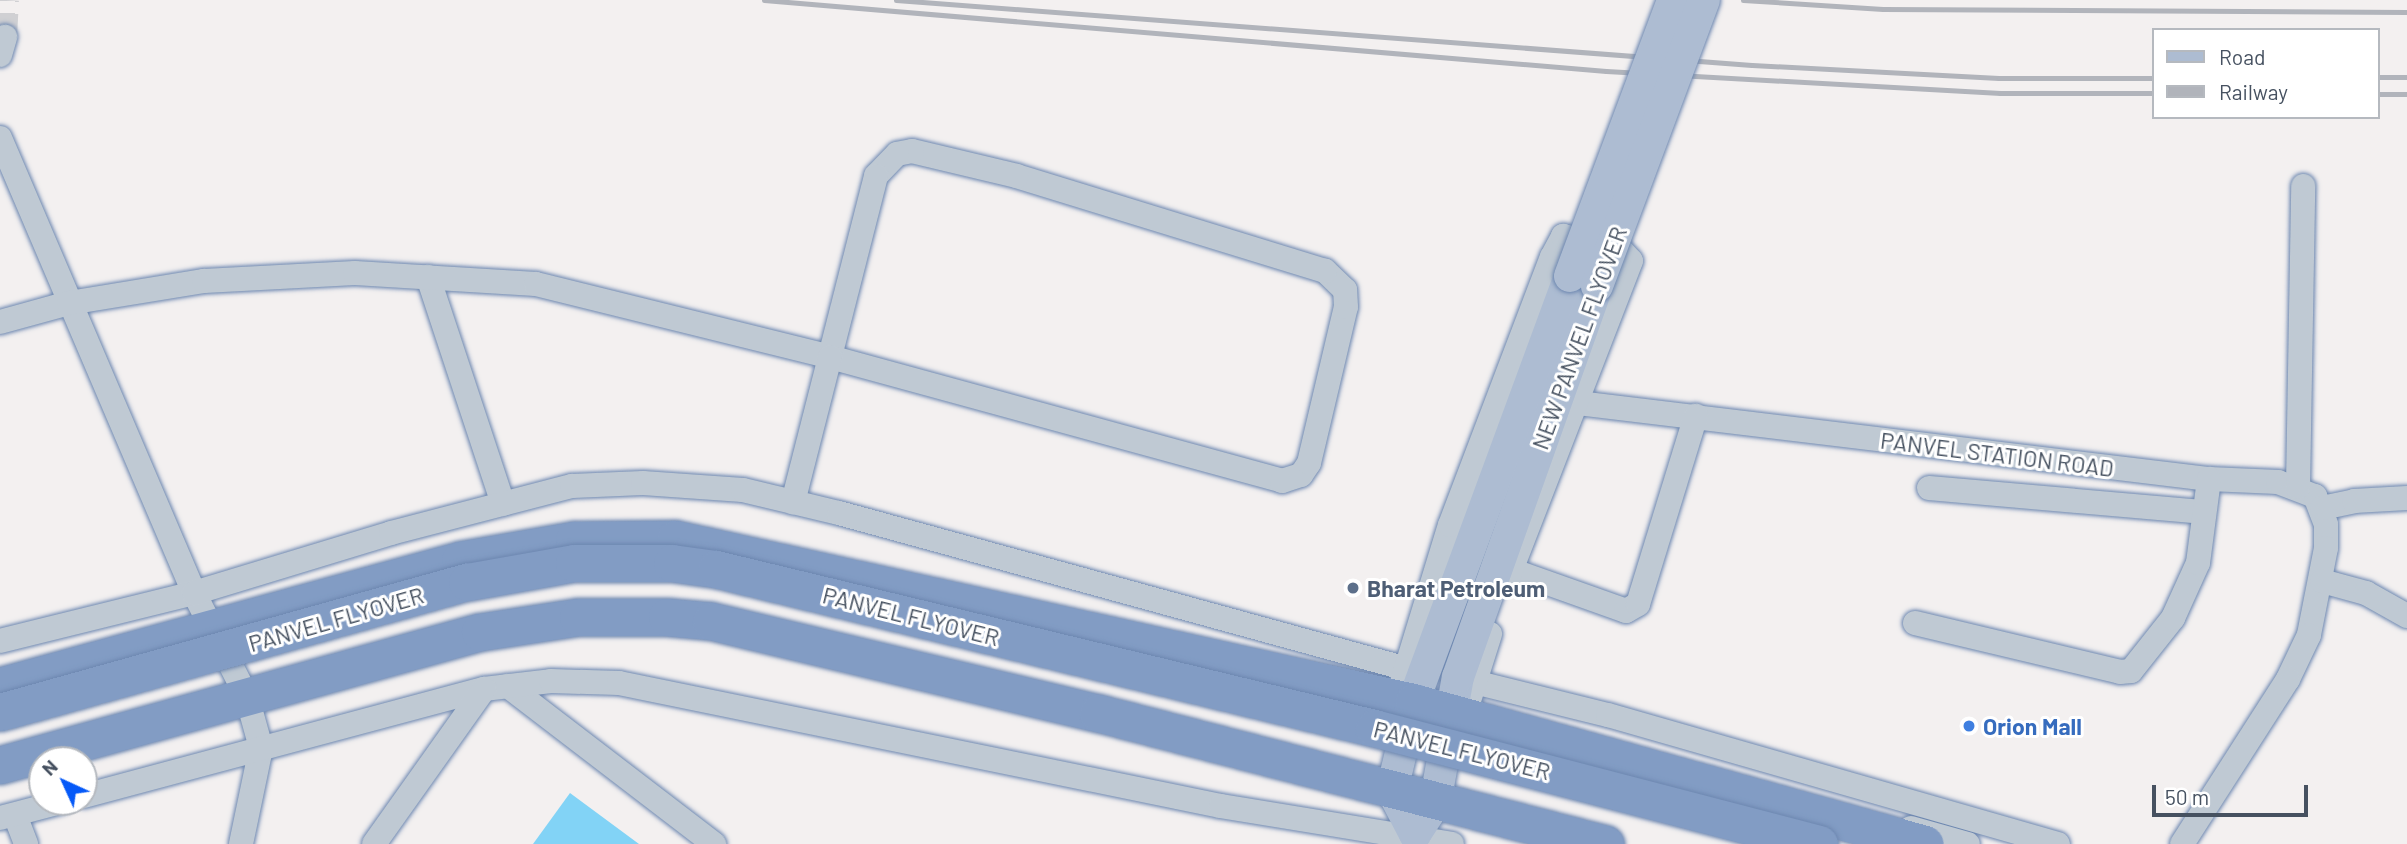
<!DOCTYPE html>
<style>
body{margin:0}
#map{position:relative;width:2407px;height:844px;overflow:hidden;background:#f3f0f0;font-family:Barlow,sans-serif}
div>[style]{position:absolute}
[style*='--x']{left:calc(var(--x)*1px);top:calc(var(--y)*1px);width:calc(var(--w)*1px);rotate:calc(var(--a)*1deg)}
.water>*{inset:0;background:#82d3f6}
.minor-tunnel>*{height:24px;margin-top:-12px;transform-origin:0;background:repeating-linear-gradient(90deg,#d0d0d3 0 24px,transparent 0 36px)}
.roads{filter:drop-shadow(0 0 2px #6d87b0) drop-shadow(0 0 2px #6d87b0)}
.minor>*{height:24px;margin:-12px;padding:0 12px;transform-origin:12px;border-radius:12px;background:#bfc9d3}
.major>*{height:32px;margin:-16px;padding:0 16px;transform-origin:16px;border-radius:16px;background:#adbcd2}
.highway>*{height:37px;margin:-18.5px;padding:0 18.5px;transform-origin:18.5px;border-radius:18.5px;background:#829cc4}
.rail>*{height:5px;margin:-2.5px;padding:0 2.5px;transform-origin:2.5px;border-radius:2.5px;background:#b1b4bb}
.bridges{filter:drop-shadow(0 0 2px #6d87b0) drop-shadow(0 0 2px #6d87b0)}
.major-bridge>*{height:32px;margin:-16px;padding:0 16px;transform-origin:16px;border-radius:16px;background:#adbcd2}
.highway-bridge>*{height:37px;margin:-18.5px;padding:0 18.5px;transform-origin:18.5px;border-radius:18.5px;background:#829cc4}
.dots>*{width:19px;height:19px;translate:-50% -50%;box-sizing:border-box;border:4px solid #fff;border-radius:50%}
span{translate:-50% -50%;white-space:nowrap;text-align:center;line-height:1.15;-webkit-text-stroke:6px #fff;paint-order:stroke}
.street-label{font-size:23px;color:#465160}
.service-label{font-size:23px;color:#4e5e75;font-weight:700}
.left{translate:0 -50%;text-align:left}
.shop-label{font-size:23px;color:#366cbe;font-weight:700}
.legend{position:absolute;left:2152px;top:28px;width:228px;height:91px;box-sizing:border-box;background:#fff;border:2px solid #b5b9bf;margin:0;padding:9px 12px;list-style:none;font-size:21px;color:#465160}
.legend li{display:flex;align-items:center;gap:14px;height:35px}
.legend b{width:35px;border:2px solid #b5b9bf}
.north{position:absolute;left:28px;top:746px;width:70px;height:70px;box-sizing:border-box;background:#fff;border:2px solid #b5b9bf;border-radius:50%;rotate:315deg;font-size:19px;font-weight:700;line-height:28px;text-align:center;color:#465160}
.north::after{content:'';display:block;margin:auto;width:24px;height:32px;background:#0559f8;clip-path:polygon(50% 0,100% 100%,50% 72%,0 100%)}
.scale{position:absolute;left:2152px;top:785px;width:156px;height:32px;box-sizing:border-box;border:4px solid #465160;border-top:0;padding-left:9px;font-size:21px;line-height:24px;white-space:nowrap;color:#465160;-webkit-text-stroke:5px #fff;paint-order:stroke}
</style>
<div id="map">
<div class="water">
<div style="clip-path:polygon(570px 793px,639px 844px,533px 844px)"></div>
</div>
<div class="minor-tunnel">
<div style="--x:5;--y:37;--w:37;--a:-87"></div>
</div>
<div class="roads">
<div class="minor">
<div style="--x:0;--y:55;--w:19;--a:-74"></div>
<div style="--x:0;--y:138;--w:495;--a:66.9"></div>
<div style="--x:194;--y:593;--w:117;--a:63"></div>
<div style="--x:247;--y:697;--w:53;--a:74.6"></div>
<div style="--x:261;--y:748;--w:98;--a:101.8"></div>
<div style="--x:428;--y:277;--w:239;--a:71.7"></div>
<div style="--x:0;--y:322;--w:72;--a:-15.4"></div>
<div style="--x:69;--y:303;--w:137;--a:-9.3"></div>
<div style="--x:204;--y:281;--w:151;--a:-3"></div>
<div style="--x:355;--y:273;--w:181;--a:3.5"></div>
<div style="--x:536;--y:284;--w:303;--a:13.9"></div>
<div style="--x:830;--y:357;--w:469;--a:15.3"></div>
<div style="--x:1282;--y:481;--w:20;--a:-18"></div>
<div style="--x:1301;--y:475;--w:14;--a:-56"></div>
<div style="--x:1309;--y:463;--w:160;--a:-76.7"></div>
<div style="--x:1346;--y:307;--w:17;--a:-93"></div>
<div style="--x:1345;--y:290;--w:28;--a:-136"></div>
<div style="--x:1325;--y:271;--w:322;--a:-162.9"></div>
<div style="--x:1017;--y:176;--w:108;--a:-166.6"></div>
<div style="--x:912;--y:151;--w:15;--a:169"></div>
<div style="--x:897;--y:154;--w:30;--a:134"></div>
<div style="--x:876;--y:176;--w:187;--a:104.3"></div>
<div style="--x:830;--y:357;--w:150;--a:104.3"></div>
<div style="--x:1578;--y:403;--w:636;--a:6.87"></div>
<div style="--x:2209;--y:479;--w:69;--a:2.5"></div>
<div style="--x:2278;--y:482;--w:40;--a:21"></div>
<div style="--x:2315;--y:496;--w:30;--a:69"></div>
<div style="--x:2326;--y:524;--w:24;--a:90"></div>
<div style="--x:2326;--y:548;--w:89;--a:101.1"></div>
<div style="--x:2309;--y:635;--w:49;--a:115.5"></div>
<div style="--x:2288;--y:679;--w:196;--a:122.7"></div>
<div style="--x:2298;--y:487;--w:301;--a:-89"></div>
<div style="--x:1929;--y:488;--w:274;--a:5"></div>
<div style="--x:2322;--y:508;--w:33;--a:-12"></div>
<div style="--x:2354;--y:501;--w:53;--a:-3.2"></div>
<div style="--x:1511;--y:570;--w:122;--a:19.6"></div>
<div style="--x:1626;--y:611;--w:14;--a:-30"></div>
<div style="--x:1638;--y:604;--w:197;--a:-72.9"></div>
<div style="--x:2322;--y:581;--w:46;--a:15.3"></div>
<div style="--x:2366;--y:593;--w:47;--a:29.3"></div>
<div style="--x:1915;--y:623;--w:211;--a:13.4"></div>
<div style="--x:2120;--y:672;--w:11;--a:-5"></div>
<div style="--x:2131;--y:671;--w:68;--a:-51.6"></div>
<div style="--x:2173;--y:618;--w:60;--a:-65.6"></div>
<div style="--x:2198;--y:563;--w:85;--a:-82.5"></div>
<div style="--x:0;--y:641;--w:200;--a:-13.9"></div>
<div style="--x:194;--y:593;--w:206;--a:-16.9"></div>
<div style="--x:391;--y:533;--w:187;--a:-14.6"></div>
<div style="--x:572;--y:486;--w:71;--a:-2.4"></div>
<div style="--x:643;--y:483;--w:100;--a:4"></div>
<div style="--x:743;--y:490;--w:99;--a:13.5"></div>
<div style="--x:839;--y:513;--w:605;--a:15.35"></div>
<div style="--x:1458;--y:678;--w:154;--a:13.9"></div>
<div style="--x:1608;--y:715;--w:468;--a:16"></div>
<div style="--x:1401;--y:685;--w:167;--a:-73"></div>
<div style="--x:1450;--y:525;--w:287;--a:-69.2"></div>
<div style="--x:1552;--y:257;--w:24;--a:-62"></div>
<div style="--x:1563;--y:236;--w:58;--a:12.8"></div>
<div style="--x:1620;--y:249;--w:16;--a:47"></div>
<div style="--x:1631;--y:261;--w:338;--a:111.2"></div>
<div style="--x:508;--y:686;--w:260;--a:37.5"></div>
<div style="--x:1465;--y:713;--w:83;--a:-72.4"></div>
<div style="--x:84;--y:796;--w:414;--a:-15"></div>
<div style="--x:484;--y:689;--w:67;--a:-6.8"></div>
<div style="--x:551;--y:681;--w:68;--a:1.7"></div>
<div style="--x:619;--y:683;--w:614;--a:11.55"></div>
<div style="--x:1221;--y:806;--w:234;--a:9.3"></div>
<div style="--x:15;--y:815;--w:31;--a:69"></div>
<div style="--x:0;--y:818;--w:63;--a:-14.7"></div>
<div style="--x:1911;--y:828;--w:59;--a:15.7"></div>
<div style="--x:374;--y:844;--w:190;--a:-54.6"></div>
</div>
<div class="major">
<div style="--x:1570;--y:276;--w:454;--a:110.2"></div>
<div style="--x:1413;--y:702;--w:90;--a:103.4"></div>
<div style="--x:1392;--y:790;--w:50;--a:62.4"></div>
<div style="--x:1415;--y:834;--w:37;--a:-57"></div>
<div style="--x:1435;--y:803;--w:128;--a:-79.7"></div>
<div style="--x:1458;--y:677;--w:415;--a:-70.4"></div>
</div>
<div class="highway">
<div style="--x:0;--y:686;--w:477;--a:-15.3"></div>
<div style="--x:460;--y:560;--w:116;--a:-10"></div>
<div style="--x:574;--y:540;--w:101;--a:-0.6"></div>
<div style="--x:675;--y:539;--w:756;--a:12.45"></div>
<div style="--x:1413;--y:702;--w:531;--a:15.5"></div>
<div style="--x:0;--y:765;--w:498;--a:-15.5"></div>
<div style="--x:480;--y:632;--w:99;--a:-8.7"></div>
<div style="--x:578;--y:617;--w:89;--a:0"></div>
<div style="--x:667;--y:617;--w:44;--a:5.2"></div>
<div style="--x:711;--y:621;--w:398;--a:13.4"></div>
<div style="--x:1098;--y:713;--w:524;--a:14.49"></div>
</div>
</div>
<div class="rail">
<div style="--x:764;--y:0;--w:845;--a:4.82"></div>
<div style="--x:1606;--y:71;--w:395;--a:3.2"></div>
<div style="--x:2000;--y:93;--w:153;--a:0"></div>
<div style="--x:896;--y:0;--w:858;--a:4.34"></div>
<div style="--x:1752;--y:65;--w:247;--a:3"></div>
<div style="--x:1999;--y:78;--w:154;--a:0"></div>
<div style="--x:1743;--y:0;--w:140;--a:3.7"></div>
<div style="--x:1883;--y:9;--w:524;--a:0.33"></div>
<div style="--x:2377;--y:77;--w:30;--a:0"></div>
<div style="--x:2377;--y:94;--w:30;--a:0"></div>
</div>
<div class="bridges">
<div class="major-bridge">
<div style="--x:1570;--y:276;--w:295;--a:-69.5"></div>
<div style="--x:1597;--y:286;--w:305;--a:-69.5"></div>
</div>
<div class="highway-bridge">
<div style="--x:0;--y:712;--w:485;--a:-15.6"></div>
<div style="--x:467;--y:582;--w:109;--a:-10.1"></div>
<div style="--x:574;--y:563;--w:98;--a:0"></div>
<div style="--x:672;--y:563;--w:44;--a:7.8"></div>
<div style="--x:716;--y:569;--w:677;--a:13.58"></div>
<div style="--x:1374;--y:728;--w:460;--a:14.6"></div>
</div>
</div>
<div class="dots">
<div style="left:1353px;top:588px;background:#5c6f8a"></div>
<div style="left:1969px;top:726px;background:#3f7fe0"></div>
</div>
<div class="street-label">
<span style="left:1579px;top:338px;rotate:-70deg">NEW PANVEL FLYOVER</span>
<span style="left:1997px;top:454px;rotate:7deg">PANVEL STATION ROAD</span>
<span style="left:911px;top:616px;rotate:14deg">PANVEL FLYOVER</span>
<span style="left:336px;top:619px;rotate:-16deg">PANVEL FLYOVER</span>
<span style="left:1462px;top:750px;rotate:14deg">PANVEL FLYOVER</span>
</div>
<div class="service-label">
<span class="left" style="left:1367px;top:588px">Bharat Petroleum</span>
</div>
<div class="shop-label">
<span class="left" style="left:1983px;top:726px">Orion Mall</span>
</div>
<ul class="legend">
<li><b style="height:9px;background:#adbcd2"></b>Road</li>
<li><b style="height:9px;background:#b1b4bb"></b>Railway</li>
</ul>
<div class="north">N</div>
<div class="scale">50 m</div>
</div>
